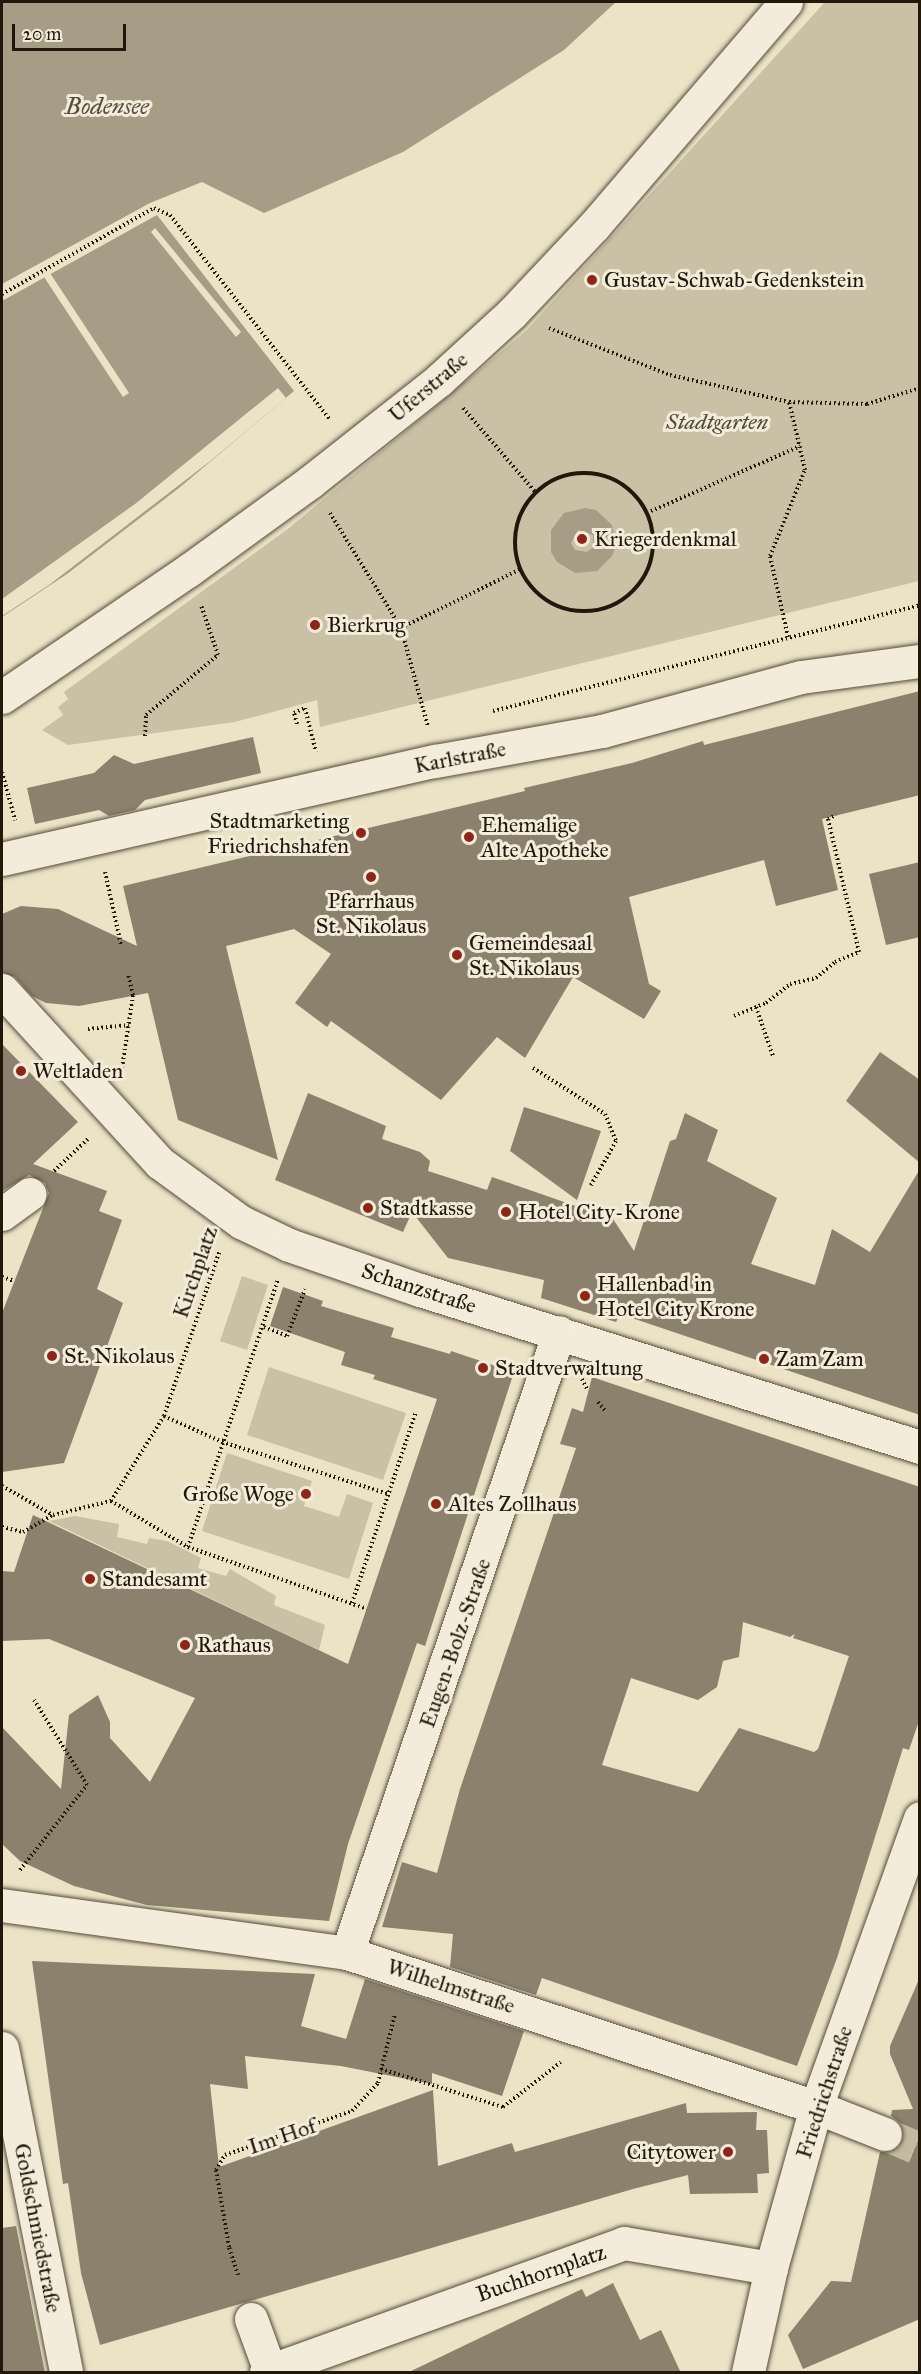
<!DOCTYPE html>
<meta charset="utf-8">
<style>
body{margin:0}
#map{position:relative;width:921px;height:2374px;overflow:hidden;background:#ece2c6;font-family:"IM FELL Great Primer",serif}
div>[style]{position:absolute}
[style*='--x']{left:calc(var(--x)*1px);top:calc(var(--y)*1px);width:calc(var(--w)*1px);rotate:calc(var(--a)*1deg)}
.green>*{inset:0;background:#c9c0a6}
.water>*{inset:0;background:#a79d86}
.pier>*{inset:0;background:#ece2c6}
.building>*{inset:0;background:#8b816c}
.pedestrian-tunnel>*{height:33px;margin-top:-16.5px;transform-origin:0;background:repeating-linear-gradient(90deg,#c3baa1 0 33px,transparent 0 49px)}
.path>*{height:4px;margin-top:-2px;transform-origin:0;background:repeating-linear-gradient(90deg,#21180b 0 1.5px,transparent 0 4.5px)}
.path>.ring{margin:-2px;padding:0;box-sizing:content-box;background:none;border:4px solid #21180b;border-radius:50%}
.roads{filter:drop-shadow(0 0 2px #544a3a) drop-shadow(0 0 2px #544a3a)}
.pedestrian>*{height:33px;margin:-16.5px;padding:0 16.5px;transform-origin:16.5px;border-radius:16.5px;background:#f3ecda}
.minor>*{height:33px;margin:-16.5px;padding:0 16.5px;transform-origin:16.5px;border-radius:16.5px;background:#f3ecda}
.dots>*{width:16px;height:16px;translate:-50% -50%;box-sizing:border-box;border:3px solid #f3ecda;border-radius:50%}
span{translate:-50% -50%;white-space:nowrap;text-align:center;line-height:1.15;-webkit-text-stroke:6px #f3ecda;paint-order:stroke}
.poi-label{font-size:22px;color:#21180b}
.left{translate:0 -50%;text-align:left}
.right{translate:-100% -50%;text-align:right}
.street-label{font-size:22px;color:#21180b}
.park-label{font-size:22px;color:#534a3a;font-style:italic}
.water-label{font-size:24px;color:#574d3c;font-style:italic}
.frame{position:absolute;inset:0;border:3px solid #21180b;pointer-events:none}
.scale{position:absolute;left:12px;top:24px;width:114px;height:27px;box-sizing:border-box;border:3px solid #21180b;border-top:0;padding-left:8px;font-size:18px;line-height:21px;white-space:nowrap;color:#21180b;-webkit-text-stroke:4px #f3ecda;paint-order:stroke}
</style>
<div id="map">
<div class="green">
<div style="clip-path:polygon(825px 2px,919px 2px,919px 581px,320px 727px,317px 700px,235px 722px,68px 745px,42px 730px,63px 715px,58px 707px,68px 699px,64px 692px,289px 528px,525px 332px)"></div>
<div style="clip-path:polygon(242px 1276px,268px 1285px,247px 1350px,220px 1341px)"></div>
<div style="clip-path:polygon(269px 1367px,406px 1413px,383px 1480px,247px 1435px)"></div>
<div style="clip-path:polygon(227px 1453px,312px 1481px,304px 1506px,339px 1517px,347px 1494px,373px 1503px,349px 1579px,202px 1531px)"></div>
<div style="clip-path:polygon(75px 1516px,119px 1524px,117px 1537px,147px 1544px,149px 1538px,167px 1541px,201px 1558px,198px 1568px,226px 1576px,230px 1569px,276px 1596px,274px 1605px,325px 1625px,319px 1650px,49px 1521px)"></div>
</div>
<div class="water">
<div style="clip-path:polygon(2px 2px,616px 2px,564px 50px,403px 152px,264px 213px,202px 182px,150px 203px,2px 284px)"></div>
<div style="clip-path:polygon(157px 215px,294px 391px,179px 488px,67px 574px,2px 617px,2px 301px)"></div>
<div style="clip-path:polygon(evenodd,585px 508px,596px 510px,612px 525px,616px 546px,612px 556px,597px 571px,575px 573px,557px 562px,551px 552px,551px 530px,564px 513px,585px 508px,578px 530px,593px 535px,593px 547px,587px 552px,575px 550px,571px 543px,578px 530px)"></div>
</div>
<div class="pier">
<div style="clip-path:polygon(155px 228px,241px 332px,236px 337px,151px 232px)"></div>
<div style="clip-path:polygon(50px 273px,129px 393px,123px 397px,44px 277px)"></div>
<div style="clip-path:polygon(278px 388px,286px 398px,209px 462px,49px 585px,2px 616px,2px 599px,135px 504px)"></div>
</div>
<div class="building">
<div style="clip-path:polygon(920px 691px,920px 795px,822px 819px,838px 890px,776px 906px,764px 860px,629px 897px,649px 984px,661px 991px,644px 1019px,573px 977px,525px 1058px,497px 1037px,441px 1100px,331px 1021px,327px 1027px,295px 1003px,331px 954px,294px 929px,226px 946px,278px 1160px,178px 1120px,148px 993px,79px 1006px,46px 1003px,32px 996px,15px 977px,2px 972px,2px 914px,21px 906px,58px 909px,137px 946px,123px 886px,525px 791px,524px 788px,632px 763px,703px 741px,704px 745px)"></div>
<div style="clip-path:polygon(253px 737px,261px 773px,145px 800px,135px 810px,109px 816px,99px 810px,35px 824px,27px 788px,94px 773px,114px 755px,134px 764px)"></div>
<div style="clip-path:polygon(920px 862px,920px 937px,886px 945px,869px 874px)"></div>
<div style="clip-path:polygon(2px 1044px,78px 1122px,33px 1164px,107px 1191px,99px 1211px,122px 1220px,97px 1289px,123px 1303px,64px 1463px,2px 1472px,2px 1313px,49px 1193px,45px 1183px,29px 1175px,2px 1191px)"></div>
<div style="clip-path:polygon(880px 1052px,920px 1080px,920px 1163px,846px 1101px)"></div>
<div style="clip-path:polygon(308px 1093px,386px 1126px,382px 1139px,420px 1152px,430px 1161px,428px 1171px,487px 1190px,492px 1177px,613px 1219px,634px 1251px,670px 1141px,676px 1139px,685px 1113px,718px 1130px,707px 1161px,777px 1198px,751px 1264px,815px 1285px,832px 1229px,870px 1252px,920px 1169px,920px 1415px,620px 1314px,616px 1322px,541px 1298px,544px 1280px,448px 1258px,412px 1212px,403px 1232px,275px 1180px)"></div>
<div style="clip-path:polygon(524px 1107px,601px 1131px,577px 1200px,510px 1151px)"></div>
<div style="clip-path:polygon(283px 1287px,323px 1301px,321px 1306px,394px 1328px,391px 1337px,450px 1354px,451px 1351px,514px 1372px,425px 1646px,417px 1643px,348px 1844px,329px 1921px,147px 1905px,74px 1886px,20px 1861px,2px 1844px,2px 1727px,61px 1789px,69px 1715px,98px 1695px,110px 1722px,110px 1738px,150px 1782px,195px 1698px,49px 1639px,2px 1641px,2px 1571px,14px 1572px,33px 1515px,348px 1664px,437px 1399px,373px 1379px,375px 1375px,341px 1365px,345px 1352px,270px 1326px)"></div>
<div style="clip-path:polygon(evenodd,592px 1377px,920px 1487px,920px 1718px,909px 1750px,903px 1748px,837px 1958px,797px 2066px,542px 1978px,536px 1995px,450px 1967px,453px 1934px,382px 1927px,402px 1862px,437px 1873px,460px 1789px,576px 1448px,560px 1444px,572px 1408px,583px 1412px,592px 1377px,743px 1622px,790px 1637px,795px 1634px,793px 1638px,849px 1656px,818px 1749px,814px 1752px,739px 1728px,698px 1792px,602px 1765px,631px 1678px,698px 1700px,717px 1687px,723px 1661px,739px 1657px,743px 1622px)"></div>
<div style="clip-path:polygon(32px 1961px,315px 1974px,301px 2026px,346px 2039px,365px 1979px,524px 2031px,502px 2096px,432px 2073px,432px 2084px,341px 2066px,245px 2056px,248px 2089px,210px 2084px,219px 2167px,433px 2090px,438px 2166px,512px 2143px,515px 2152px,686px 2103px,687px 2113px,757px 2112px,756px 2130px,767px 2130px,769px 2173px,757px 2174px,758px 2193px,690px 2194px,688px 2175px,633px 2189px,100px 2345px,81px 2273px,68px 2183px,63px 2184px)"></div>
<div style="clip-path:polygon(920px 1977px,920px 2319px,803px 2369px,788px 2335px,831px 2281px,851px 2282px,880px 2152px,896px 2149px,903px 2140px,900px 2123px,891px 2116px,892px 2110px,913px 2109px,890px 2054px,890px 2046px)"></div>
<div style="clip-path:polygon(16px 2226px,45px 2373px,2px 2373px,2px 2228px)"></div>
<div style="clip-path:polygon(613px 2283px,640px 2340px,661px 2330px,681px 2373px,407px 2373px,582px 2289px,586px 2297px)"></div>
</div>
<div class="pedestrian-tunnel">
<div style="--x:885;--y:2134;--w:38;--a:23"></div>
</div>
<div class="path">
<div style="--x:919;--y:2;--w:1;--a:0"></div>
<div style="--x:2;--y:294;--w:175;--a:-29.5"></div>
<div style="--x:154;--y:208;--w:17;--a:24"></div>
<div style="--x:170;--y:215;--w:260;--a:52"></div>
<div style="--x:549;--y:328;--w:130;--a:21.2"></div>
<div style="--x:670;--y:375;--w:122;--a:12.8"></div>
<div style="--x:789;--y:402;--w:78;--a:1.5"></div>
<div style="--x:867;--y:404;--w:55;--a:-16.8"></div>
<div style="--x:463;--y:408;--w:112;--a:49.3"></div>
<div class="ring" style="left:515px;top:473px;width:134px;height:134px"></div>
<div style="--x:330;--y:513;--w:135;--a:58.3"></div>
<div style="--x:401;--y:628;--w:103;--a:74.7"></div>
<div style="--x:647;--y:513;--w:167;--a:-23.6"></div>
<div style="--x:401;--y:628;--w:134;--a:-26.2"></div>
<div style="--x:788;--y:637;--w:83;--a:-102.5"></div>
<div style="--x:770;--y:556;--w:93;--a:-67.9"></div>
<div style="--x:805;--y:470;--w:70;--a:-103.2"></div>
<div style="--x:493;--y:711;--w:440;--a:-13.9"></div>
<div style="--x:297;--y:724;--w:11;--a:-105"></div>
<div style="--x:294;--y:713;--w:12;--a:-24"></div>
<div style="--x:305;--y:708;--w:45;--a:76"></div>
<div style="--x:145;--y:736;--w:21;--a:-87"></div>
<div style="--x:146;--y:715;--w:94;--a:-39.8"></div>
<div style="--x:218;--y:655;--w:53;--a:-108.8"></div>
<div style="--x:2;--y:772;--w:50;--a:74.8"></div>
<div style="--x:105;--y:872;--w:75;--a:77.6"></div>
<div style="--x:756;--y:1007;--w:52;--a:70.9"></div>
<div style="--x:734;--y:1016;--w:35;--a:-22"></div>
<div style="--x:766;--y:1003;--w:31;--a:-38"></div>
<div style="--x:790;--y:984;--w:27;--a:-13"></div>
<div style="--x:816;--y:978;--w:25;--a:-40"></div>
<div style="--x:835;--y:962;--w:26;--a:-23"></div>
<div style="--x:859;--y:952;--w:137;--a:-103.1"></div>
<div style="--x:828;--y:819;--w:9;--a:-27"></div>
<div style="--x:88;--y:1029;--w:41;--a:-5.6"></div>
<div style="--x:122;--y:1068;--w:74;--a:-81.4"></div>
<div style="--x:133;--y:995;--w:22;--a:-103"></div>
<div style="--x:533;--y:1068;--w:85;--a:32.6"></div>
<div style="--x:605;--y:1114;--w:29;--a:68"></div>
<div style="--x:616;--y:1141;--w:51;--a:119.6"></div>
<div style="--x:54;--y:1171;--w:47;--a:-43.3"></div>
<div style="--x:2;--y:1277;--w:13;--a:18"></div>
<div style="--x:264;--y:1327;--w:25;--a:21"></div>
<div style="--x:287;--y:1336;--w:50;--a:-69"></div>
<div style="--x:582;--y:1379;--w:11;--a:63"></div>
<div style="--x:598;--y:1402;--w:13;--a:51"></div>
<div style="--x:164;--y:1416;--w:64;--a:24.1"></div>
<div style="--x:222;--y:1442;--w:175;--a:17.3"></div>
<div style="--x:2;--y:1486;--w:59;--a:29.6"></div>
<div style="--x:111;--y:1501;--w:100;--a:-58.1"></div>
<div style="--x:164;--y:1416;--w:175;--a:-71.4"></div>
<div style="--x:2;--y:1527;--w:22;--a:13"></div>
<div style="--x:23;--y:1532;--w:34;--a:-30"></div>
<div style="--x:53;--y:1515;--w:60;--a:-13.6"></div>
<div style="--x:111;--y:1501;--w:90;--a:30.9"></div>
<div style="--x:188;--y:1547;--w:189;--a:19.1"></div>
<div style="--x:188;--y:1547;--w:282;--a:-71.4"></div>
<div style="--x:352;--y:1603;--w:201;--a:-71.5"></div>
<div style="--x:20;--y:1870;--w:108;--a:-51.8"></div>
<div style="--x:87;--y:1785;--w:100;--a:-121.9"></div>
<div style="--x:381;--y:2069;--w:128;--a:17.3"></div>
<div style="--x:503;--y:2107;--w:73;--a:-37.8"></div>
<div style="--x:238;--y:2275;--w:29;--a:-108"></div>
<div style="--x:229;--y:2247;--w:78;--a:-99.6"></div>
<div style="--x:216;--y:2170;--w:17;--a:-59"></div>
<div style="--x:225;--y:2155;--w:134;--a:-19.1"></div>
<div style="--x:352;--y:2111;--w:38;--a:-47"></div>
<div style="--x:378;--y:2083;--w:71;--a:-76.2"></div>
</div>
<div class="roads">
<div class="pedestrian">
<div style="--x:2;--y:697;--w:226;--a:-34.2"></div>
<div style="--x:189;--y:570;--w:150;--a:-36"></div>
<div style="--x:310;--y:482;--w:164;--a:-38.3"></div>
<div style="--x:439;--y:380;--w:99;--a:-42.5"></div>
<div style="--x:512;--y:313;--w:120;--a:-46.7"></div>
<div style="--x:594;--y:226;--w:295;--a:-49.4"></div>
<div style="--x:2;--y:859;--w:444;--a:-12.8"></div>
<div style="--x:435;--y:761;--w:170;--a:-10.2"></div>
<div style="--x:2;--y:990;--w:234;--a:47.6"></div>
<div style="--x:160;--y:1163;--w:100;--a:36.1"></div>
<div style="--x:241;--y:1222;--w:53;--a:25.6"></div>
<div style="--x:289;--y:1245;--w:139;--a:19"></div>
<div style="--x:420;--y:1290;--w:524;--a:17.43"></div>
<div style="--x:2;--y:1214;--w:34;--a:-36"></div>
<div style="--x:2;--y:1905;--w:348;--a:7.9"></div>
<div style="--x:347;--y:1953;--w:494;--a:18.2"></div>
<div style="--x:816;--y:2107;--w:74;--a:21.4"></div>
<div style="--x:347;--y:1953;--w:656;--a:-71.15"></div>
<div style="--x:2;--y:2048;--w:330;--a:78.8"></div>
<div style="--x:251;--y:2319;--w:55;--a:69.9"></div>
<div style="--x:266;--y:2372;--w:381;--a:-19.8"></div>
<div style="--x:624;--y:2243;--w:149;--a:9.7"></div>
<div style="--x:748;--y:2372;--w:107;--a:-77.5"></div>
<div style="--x:771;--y:2268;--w:167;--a:-74.4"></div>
<div style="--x:816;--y:2107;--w:307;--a:-70.2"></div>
</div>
<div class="minor">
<div style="--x:602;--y:731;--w:206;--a:-15.2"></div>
<div style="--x:801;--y:677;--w:120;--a:-7.7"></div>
</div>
</div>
<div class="dots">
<div style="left:592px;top:280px;background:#8f2418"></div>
<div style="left:582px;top:539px;background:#8f2418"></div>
<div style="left:315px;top:625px;background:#8f2418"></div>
<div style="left:361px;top:833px;background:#8f2418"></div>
<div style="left:469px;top:837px;background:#8f2418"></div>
<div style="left:371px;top:877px;background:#8f2418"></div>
<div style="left:457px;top:955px;background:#8f2418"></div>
<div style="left:21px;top:1071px;background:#8f2418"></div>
<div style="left:368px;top:1208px;background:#8f2418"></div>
<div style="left:506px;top:1212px;background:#8f2418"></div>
<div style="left:585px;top:1296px;background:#8f2418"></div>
<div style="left:52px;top:1356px;background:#8f2418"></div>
<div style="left:764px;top:1359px;background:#8f2418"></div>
<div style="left:483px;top:1368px;background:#8f2418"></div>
<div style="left:306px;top:1494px;background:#8f2418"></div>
<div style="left:436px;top:1504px;background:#8f2418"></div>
<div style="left:90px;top:1579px;background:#8f2418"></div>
<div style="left:185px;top:1645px;background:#8f2418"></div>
<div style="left:728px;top:2152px;background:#8f2418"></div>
</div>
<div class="poi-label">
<span class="left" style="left:604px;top:280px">Gustav-Schwab-Gedenkstein</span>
<span class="left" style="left:594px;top:539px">Kriegerdenkmal</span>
<span class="left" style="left:327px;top:625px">Bierkrug</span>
<span class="right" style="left:349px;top:833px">Stadtmarketing<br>Friedrichshafen</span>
<span class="left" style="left:481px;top:837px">Ehemalige<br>Alte Apotheke</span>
<span style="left:371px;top:913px">Pfarrhaus<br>St. Nikolaus</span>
<span class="left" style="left:469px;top:955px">Gemeindesaal<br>St. Nikolaus</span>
<span class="left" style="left:33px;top:1071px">Weltladen</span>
<span class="left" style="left:380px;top:1208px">Stadtkasse</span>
<span class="left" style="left:518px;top:1212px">Hotel City-Krone</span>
<span class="left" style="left:597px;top:1296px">Hallenbad in<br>Hotel City Krone</span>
<span class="left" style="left:64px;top:1356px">St. Nikolaus</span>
<span class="left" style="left:776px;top:1359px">Zam Zam</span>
<span class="left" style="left:495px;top:1368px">Stadtverwaltung</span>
<span class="right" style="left:294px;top:1494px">Große Woge</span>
<span class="left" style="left:448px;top:1504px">Altes Zollhaus</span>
<span class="left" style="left:102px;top:1579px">Standesamt</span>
<span class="left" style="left:197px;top:1645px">Rathaus</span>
<span class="right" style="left:716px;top:2152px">Citytower</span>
</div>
<div class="street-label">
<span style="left:428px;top:387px;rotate:-40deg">Uferstraße</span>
<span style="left:460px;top:757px;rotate:-11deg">Karlstraße</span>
<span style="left:195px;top:1272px;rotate:-71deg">Kirchplatz</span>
<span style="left:419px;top:1288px;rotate:18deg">Schanzstraße</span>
<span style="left:455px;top:1643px;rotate:-71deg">Eugen-Bolz-Straße</span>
<span style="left:451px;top:1986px;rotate:18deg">Wilhelmstraße</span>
<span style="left:824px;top:2092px;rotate:-72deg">Friedrichstraße</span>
<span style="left:282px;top:2136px;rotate:-19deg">Im Hof</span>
<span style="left:38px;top:2228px;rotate:79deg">Goldschmiedstraße</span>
<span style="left:541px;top:2273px;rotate:-19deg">Buchhornplatz</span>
</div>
<div class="park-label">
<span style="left:717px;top:422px">Stadtgarten</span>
</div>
<div class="water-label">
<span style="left:107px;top:107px">Bodensee</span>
</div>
<div class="frame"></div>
<div class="scale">20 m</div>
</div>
